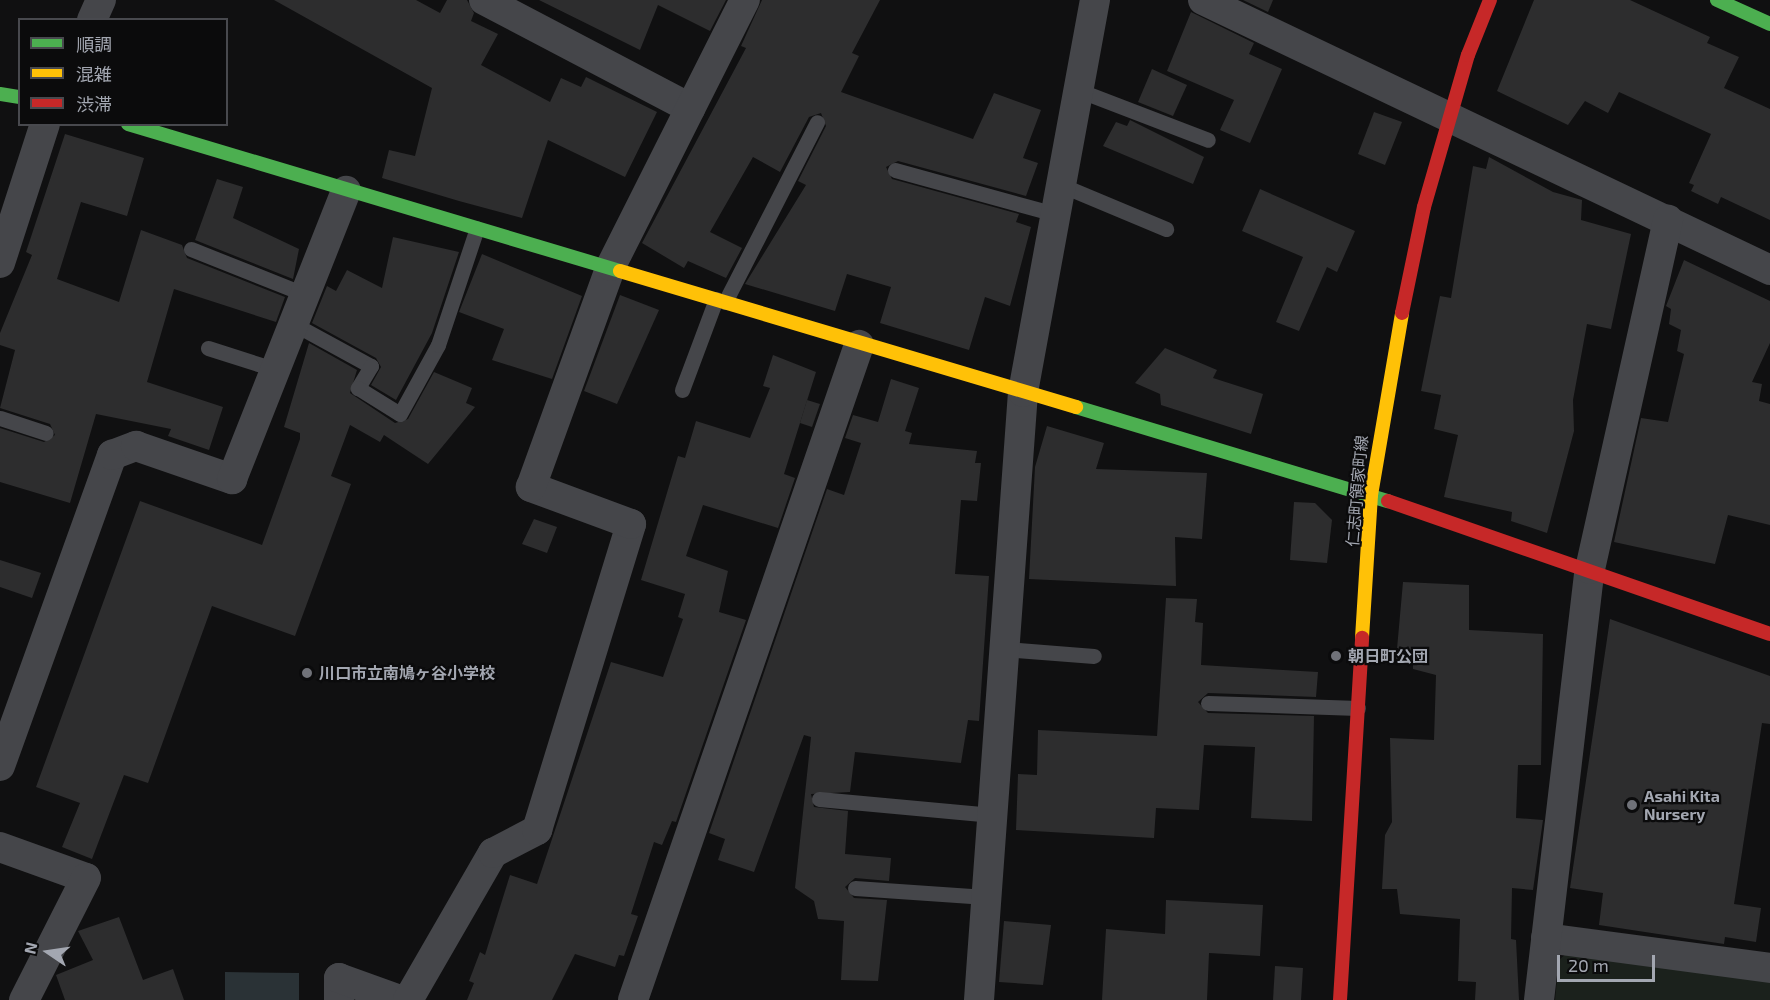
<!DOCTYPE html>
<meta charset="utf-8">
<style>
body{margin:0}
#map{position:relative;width:1770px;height:1000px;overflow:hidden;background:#101011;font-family:"Exo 2","Noto Sans JP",sans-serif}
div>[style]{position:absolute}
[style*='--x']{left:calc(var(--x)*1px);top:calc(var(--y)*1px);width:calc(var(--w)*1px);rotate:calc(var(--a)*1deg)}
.green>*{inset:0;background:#1b211c}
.water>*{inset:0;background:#2a3236}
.building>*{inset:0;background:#2d2d2e}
.lane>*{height:15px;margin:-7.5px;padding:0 7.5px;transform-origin:7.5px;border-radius:7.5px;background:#45464a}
.street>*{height:30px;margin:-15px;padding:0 15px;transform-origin:15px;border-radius:15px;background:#45464a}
.fast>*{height:14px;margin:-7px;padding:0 7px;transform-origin:7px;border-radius:7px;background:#4caf50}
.slow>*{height:14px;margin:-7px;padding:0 7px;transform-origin:7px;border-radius:7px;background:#ffc107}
.jam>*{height:14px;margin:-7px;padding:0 7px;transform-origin:7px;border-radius:7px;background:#c62828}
.dots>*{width:16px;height:16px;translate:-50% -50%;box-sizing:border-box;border:3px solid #0b0b0c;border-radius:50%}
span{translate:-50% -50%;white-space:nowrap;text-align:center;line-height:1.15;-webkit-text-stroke:4.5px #0b0b0c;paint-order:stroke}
.street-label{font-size:16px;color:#a3a7b1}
.poi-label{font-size:16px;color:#a3a7b1;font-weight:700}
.left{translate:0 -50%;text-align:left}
.legend{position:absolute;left:18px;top:18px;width:210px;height:108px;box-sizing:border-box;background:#0b0b0c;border:2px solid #48494e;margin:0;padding:8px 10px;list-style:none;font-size:18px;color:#a3a7b1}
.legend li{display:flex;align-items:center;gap:12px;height:30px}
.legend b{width:30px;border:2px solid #48494e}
.north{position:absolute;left:18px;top:922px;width:60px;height:60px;-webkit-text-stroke:4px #0b0b0c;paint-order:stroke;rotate:283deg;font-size:16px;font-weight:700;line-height:24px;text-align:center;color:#a3a7b1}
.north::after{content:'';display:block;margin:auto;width:21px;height:27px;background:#a3a7b1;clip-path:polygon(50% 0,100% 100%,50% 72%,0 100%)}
.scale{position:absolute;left:1557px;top:955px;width:98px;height:27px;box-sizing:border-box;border:3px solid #a3a7b1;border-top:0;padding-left:8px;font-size:18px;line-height:21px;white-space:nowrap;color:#a3a7b1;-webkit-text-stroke:4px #0b0b0c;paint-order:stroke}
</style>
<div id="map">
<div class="green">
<div style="clip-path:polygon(1568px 952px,1770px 978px,1770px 1000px,1555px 1000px,1559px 960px)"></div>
</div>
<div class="water">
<div style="clip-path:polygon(225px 972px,299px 973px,299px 1000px,225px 1000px)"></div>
</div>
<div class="building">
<div style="clip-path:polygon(274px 0,416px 0,440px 13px,447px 0,467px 0,474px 13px,471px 21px,498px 34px,481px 65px,550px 102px,561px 78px,581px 87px,586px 77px,657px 112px,625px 177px,548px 140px,522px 218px,459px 201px,382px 178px,389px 150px,415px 156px,432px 88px)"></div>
<div style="clip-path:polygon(539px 0,726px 0,710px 31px,658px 5px,640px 50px)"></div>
<div style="clip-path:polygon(762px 0,880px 0,852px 53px,859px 56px,841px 92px,973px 139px,994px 93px,1041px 110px,1023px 158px,1038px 163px,1026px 196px,898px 161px,886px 167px,892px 179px,1019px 214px,1016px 222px,1031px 227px,1010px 306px,985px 297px,969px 350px,880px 323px,891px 287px,847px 274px,835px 311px,745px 284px,806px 185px,798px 181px,826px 126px,821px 113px,809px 117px,780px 172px,753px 157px,710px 232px,742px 248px,726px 278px,688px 261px,684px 268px,642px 243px,746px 48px,741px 46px)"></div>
<div style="clip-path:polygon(1243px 0,1273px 0,1268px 12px)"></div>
<div style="clip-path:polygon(1534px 0,1630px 0,1710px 37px,1707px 43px,1739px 57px,1724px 88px,1770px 109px,1770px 220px,1721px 197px,1718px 204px,1691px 191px,1694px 185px,1689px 183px,1711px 134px,1619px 92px,1608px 113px,1585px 101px,1568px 125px,1497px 91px)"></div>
<div style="clip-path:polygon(1191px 12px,1254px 43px,1249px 54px,1282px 69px,1250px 143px,1220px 130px,1234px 100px,1167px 71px)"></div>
<div style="clip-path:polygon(1152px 69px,1187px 85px,1173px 116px,1138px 102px)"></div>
<div style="clip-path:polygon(1374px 112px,1402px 122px,1385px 165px,1358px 154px)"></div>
<div style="clip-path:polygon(1130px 120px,1204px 157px,1193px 184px,1103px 146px,1116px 122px,1127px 126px)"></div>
<div style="clip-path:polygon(65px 134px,144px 158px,127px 216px,81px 202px,57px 279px,119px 302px,141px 230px,182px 245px,187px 258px,285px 297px,276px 322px,174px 289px,147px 382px,223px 407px,209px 450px,168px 436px,171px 429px,96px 414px,70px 503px,0 482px,0 428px,44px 442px,55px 435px,50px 424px,0 408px,15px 350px,0 345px,0 333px,32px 255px,26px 252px)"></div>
<div style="clip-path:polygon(1489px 157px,1553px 192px,1582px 200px,1581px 220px,1631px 234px,1611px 329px,1587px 324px,1573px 400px,1574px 431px,1547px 533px,1511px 521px,1512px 512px,1444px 497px,1458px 435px,1434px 429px,1441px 395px,1421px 391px,1440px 296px,1451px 298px,1473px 166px,1486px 169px)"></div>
<div style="clip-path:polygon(217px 179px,243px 187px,233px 218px,299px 249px,293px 279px,195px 240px)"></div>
<div style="clip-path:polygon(1260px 189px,1355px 231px,1337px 272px,1327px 267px,1299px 331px,1276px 322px,1303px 257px,1242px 231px)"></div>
<div style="clip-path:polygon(393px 237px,459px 252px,432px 333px,396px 400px,371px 385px,381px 367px,376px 358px,312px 323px,327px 286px,336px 291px,347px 270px,382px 288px)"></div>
<div style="clip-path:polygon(482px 254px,582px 296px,552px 379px,492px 360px,504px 329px,459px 312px)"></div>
<div style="clip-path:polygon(1684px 260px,1770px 301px,1770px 343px,1752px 382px,1762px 384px,1759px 401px,1770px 404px,1770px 525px,1728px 515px,1715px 564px,1614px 542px,1641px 418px,1668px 422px,1684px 354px,1677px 351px,1681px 330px,1669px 324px,1671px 309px,1666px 306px)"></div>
<div style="clip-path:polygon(620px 295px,659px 310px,617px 404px,584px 391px)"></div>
<div style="clip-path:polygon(309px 343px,357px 370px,350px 393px,395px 423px,408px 419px,434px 372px,472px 388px,466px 403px,475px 407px,428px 464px,384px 435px,380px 442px,350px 425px,331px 476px,351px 484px,295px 636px,212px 606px,148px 783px,124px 775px,92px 859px,62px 847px,80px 803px,36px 787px,140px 501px,262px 545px,300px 439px,300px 433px,284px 427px)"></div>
<div style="clip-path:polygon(1165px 348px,1217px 370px,1213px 378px,1263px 394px,1251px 434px,1161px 405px,1160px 394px,1135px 383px)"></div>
<div style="clip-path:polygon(773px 355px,816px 372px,784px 474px,795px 478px,778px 528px,703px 505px,686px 556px,728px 571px,719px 612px,746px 620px,676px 822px,672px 821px,662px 845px,654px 842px,631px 914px,638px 916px,624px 956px,619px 955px,615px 967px,575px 954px,552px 1000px,467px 1000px,474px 983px,469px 981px,480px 952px,485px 955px,510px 875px,537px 884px,611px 662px,663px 677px,683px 619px,678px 617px,685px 594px,641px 580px,678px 456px,685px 458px,696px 421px,750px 438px,770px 388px,763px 386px)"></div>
<div style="clip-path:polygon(891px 379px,919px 388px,905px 431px,912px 433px,909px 444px,977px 451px,975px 463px,981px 463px,977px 501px,961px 500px,955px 574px,989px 576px,979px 721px,968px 720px,961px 763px,855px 752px,850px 792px,811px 794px,814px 807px,848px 811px,845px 854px,891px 858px,889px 881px,855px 878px,845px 887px,854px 898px,887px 900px,878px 981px,841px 980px,844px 921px,818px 919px,814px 901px,795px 888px,811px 737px,804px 735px,754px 872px,718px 860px,725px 839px,709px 833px,827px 489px,844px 495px,861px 443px,845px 438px,853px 415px,878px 422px)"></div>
<div style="clip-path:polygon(807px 400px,820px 404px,812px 427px,800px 423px)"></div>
<div style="clip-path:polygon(1047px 426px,1104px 443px,1096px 469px,1207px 473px,1202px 539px,1175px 537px,1176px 586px,1029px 579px,1035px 467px)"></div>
<div style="clip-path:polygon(1294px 502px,1315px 503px,1332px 520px,1327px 563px,1290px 560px)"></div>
<div style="clip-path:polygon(534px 519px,557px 527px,547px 553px,522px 544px)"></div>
<div style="clip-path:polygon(0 560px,41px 573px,32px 598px,0 587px)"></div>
<div style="clip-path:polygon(1403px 582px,1469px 585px,1469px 630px,1543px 634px,1541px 765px,1518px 765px,1516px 818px,1543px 820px,1533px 890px,1512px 888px,1511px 939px,1516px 940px,1519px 1000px,1475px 1000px,1476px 982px,1458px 981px,1460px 919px,1400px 914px,1397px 889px,1382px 889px,1385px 835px,1392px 822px,1390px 738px,1434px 740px,1436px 675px,1413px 669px,1413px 661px,1396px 660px)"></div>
<div style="clip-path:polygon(1166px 598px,1197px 599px,1195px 622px,1203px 623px,1201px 665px,1318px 672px,1316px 697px,1208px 693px,1198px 702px,1208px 713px,1314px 716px,1312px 821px,1251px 818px,1255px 747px,1204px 745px,1199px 810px,1156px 808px,1154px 838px,1016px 830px,1018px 774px,1037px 775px,1038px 730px,1157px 736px)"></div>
<div style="clip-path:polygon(1610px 619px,1770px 676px,1770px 724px,1762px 723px,1734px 904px,1761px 908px,1756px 942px,1725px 937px,1724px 944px,1599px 925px,1603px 893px,1570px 888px)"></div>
<div style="clip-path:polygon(1166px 900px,1263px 905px,1260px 956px,1209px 953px,1207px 1000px,1102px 1000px,1106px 929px,1165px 934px)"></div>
<div style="clip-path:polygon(119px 917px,143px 980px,173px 969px,184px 1000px,65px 1000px,56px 975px,93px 960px,78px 931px)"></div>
<div style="clip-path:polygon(1004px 921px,1051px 925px,1043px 985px,999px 982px)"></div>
<div style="clip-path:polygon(1275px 966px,1303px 968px,1301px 1000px,1273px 1000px)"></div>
</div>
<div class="lane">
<div style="--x:1078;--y:90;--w:139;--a:21"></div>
<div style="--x:895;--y:170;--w:166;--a:15.4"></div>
<div style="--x:1061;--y:185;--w:114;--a:22.7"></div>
<div style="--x:191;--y:249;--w:122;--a:21.7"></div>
<div style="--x:725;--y:302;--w:202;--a:-62.9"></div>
<div style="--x:292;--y:323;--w:90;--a:28.6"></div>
<div style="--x:371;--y:366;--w:26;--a:121"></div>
<div style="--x:358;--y:388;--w:49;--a:31.8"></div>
<div style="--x:400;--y:414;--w:79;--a:-61.2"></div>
<div style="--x:438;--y:345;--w:123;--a:-71.6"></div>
<div style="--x:208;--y:348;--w:69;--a:17.7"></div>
<div style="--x:682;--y:390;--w:97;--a:-69.5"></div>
<div style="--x:0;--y:418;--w:48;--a:18.1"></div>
<div style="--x:1004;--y:649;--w:90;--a:4.4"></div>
<div style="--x:1208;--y:703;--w:150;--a:1.9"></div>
<div style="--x:819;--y:799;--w:174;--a:5.3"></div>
<div style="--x:855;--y:888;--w:131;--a:3.9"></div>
</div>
<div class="street">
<div style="--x:484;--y:0;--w:233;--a:27.7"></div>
<div style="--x:1203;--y:0;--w:628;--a:25.46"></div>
<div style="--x:92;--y:20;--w:22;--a:-66"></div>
<div style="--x:0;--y:263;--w:146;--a:-72.1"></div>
<div style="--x:0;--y:766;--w:331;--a:-70.2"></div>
<div style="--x:112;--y:455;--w:26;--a:-21"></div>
<div style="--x:136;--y:446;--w:102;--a:19"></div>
<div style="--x:232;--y:479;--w:310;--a:-68.4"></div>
<div style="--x:0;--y:847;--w:91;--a:19.8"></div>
<div style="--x:86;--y:878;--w:137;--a:116.9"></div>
<div style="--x:1546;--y:938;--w:226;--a:7.6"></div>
<div style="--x:339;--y:1000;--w:22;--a:-90"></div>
<div style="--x:339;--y:978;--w:65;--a:19.8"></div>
<div style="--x:408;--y:1000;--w:170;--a:-60"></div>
<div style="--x:493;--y:853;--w:50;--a:-27.6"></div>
<div style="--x:537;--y:830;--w:320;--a:-72.9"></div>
<div style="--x:631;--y:524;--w:107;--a:-159.7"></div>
<div style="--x:531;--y:487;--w:235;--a:-70.1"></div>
<div style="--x:611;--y:266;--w:298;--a:-63.3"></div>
<div style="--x:633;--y:1000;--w:693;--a:-70.96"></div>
<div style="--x:979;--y:1000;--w:610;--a:-85.86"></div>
<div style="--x:1023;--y:392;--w:399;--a:-79.6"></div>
<div style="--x:1539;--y:1000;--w:434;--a:-83.3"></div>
<div style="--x:1590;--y:569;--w:358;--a:-77.4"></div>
</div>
<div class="fast">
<div style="--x:1717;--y:0;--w:58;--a:24.4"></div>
<div style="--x:0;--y:94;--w:20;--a:9"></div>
<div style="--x:128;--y:124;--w:513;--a:16.64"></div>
<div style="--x:1076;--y:407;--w:326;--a:16.8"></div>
</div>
<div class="slow">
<div style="--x:620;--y:271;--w:476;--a:16.6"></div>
<div style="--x:1362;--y:638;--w:143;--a:-86.4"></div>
<div style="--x:1371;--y:495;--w:185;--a:-80.3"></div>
</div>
<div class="jam">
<div style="--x:1402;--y:313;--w:108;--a:-78.3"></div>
<div style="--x:1424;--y:207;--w:158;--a:-73.9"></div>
<div style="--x:1468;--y:55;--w:59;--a:-68.2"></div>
<div style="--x:1388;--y:501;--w:404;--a:19.2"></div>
<div style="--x:1340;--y:1000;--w:363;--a:-86.5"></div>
</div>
<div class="dots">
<div style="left:1336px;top:656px;background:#707279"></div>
<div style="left:307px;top:673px;background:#707279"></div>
<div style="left:1632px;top:805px;background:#707279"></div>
</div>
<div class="street-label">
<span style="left:1357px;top:491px;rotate:-85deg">仁志町領家町線</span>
</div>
<div class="poi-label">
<span class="left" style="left:1348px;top:656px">朝日町公団</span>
<span class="left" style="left:319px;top:673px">川口市立南鳩ヶ谷小学校</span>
<span class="left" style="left:1644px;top:805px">Asahi Kita<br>Nursery</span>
</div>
<ul class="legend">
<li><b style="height:8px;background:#4caf50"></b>順調</li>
<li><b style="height:8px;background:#ffc107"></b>混雑</li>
<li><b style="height:8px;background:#c62828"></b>渋滞</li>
</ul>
<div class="north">N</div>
<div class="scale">20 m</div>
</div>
